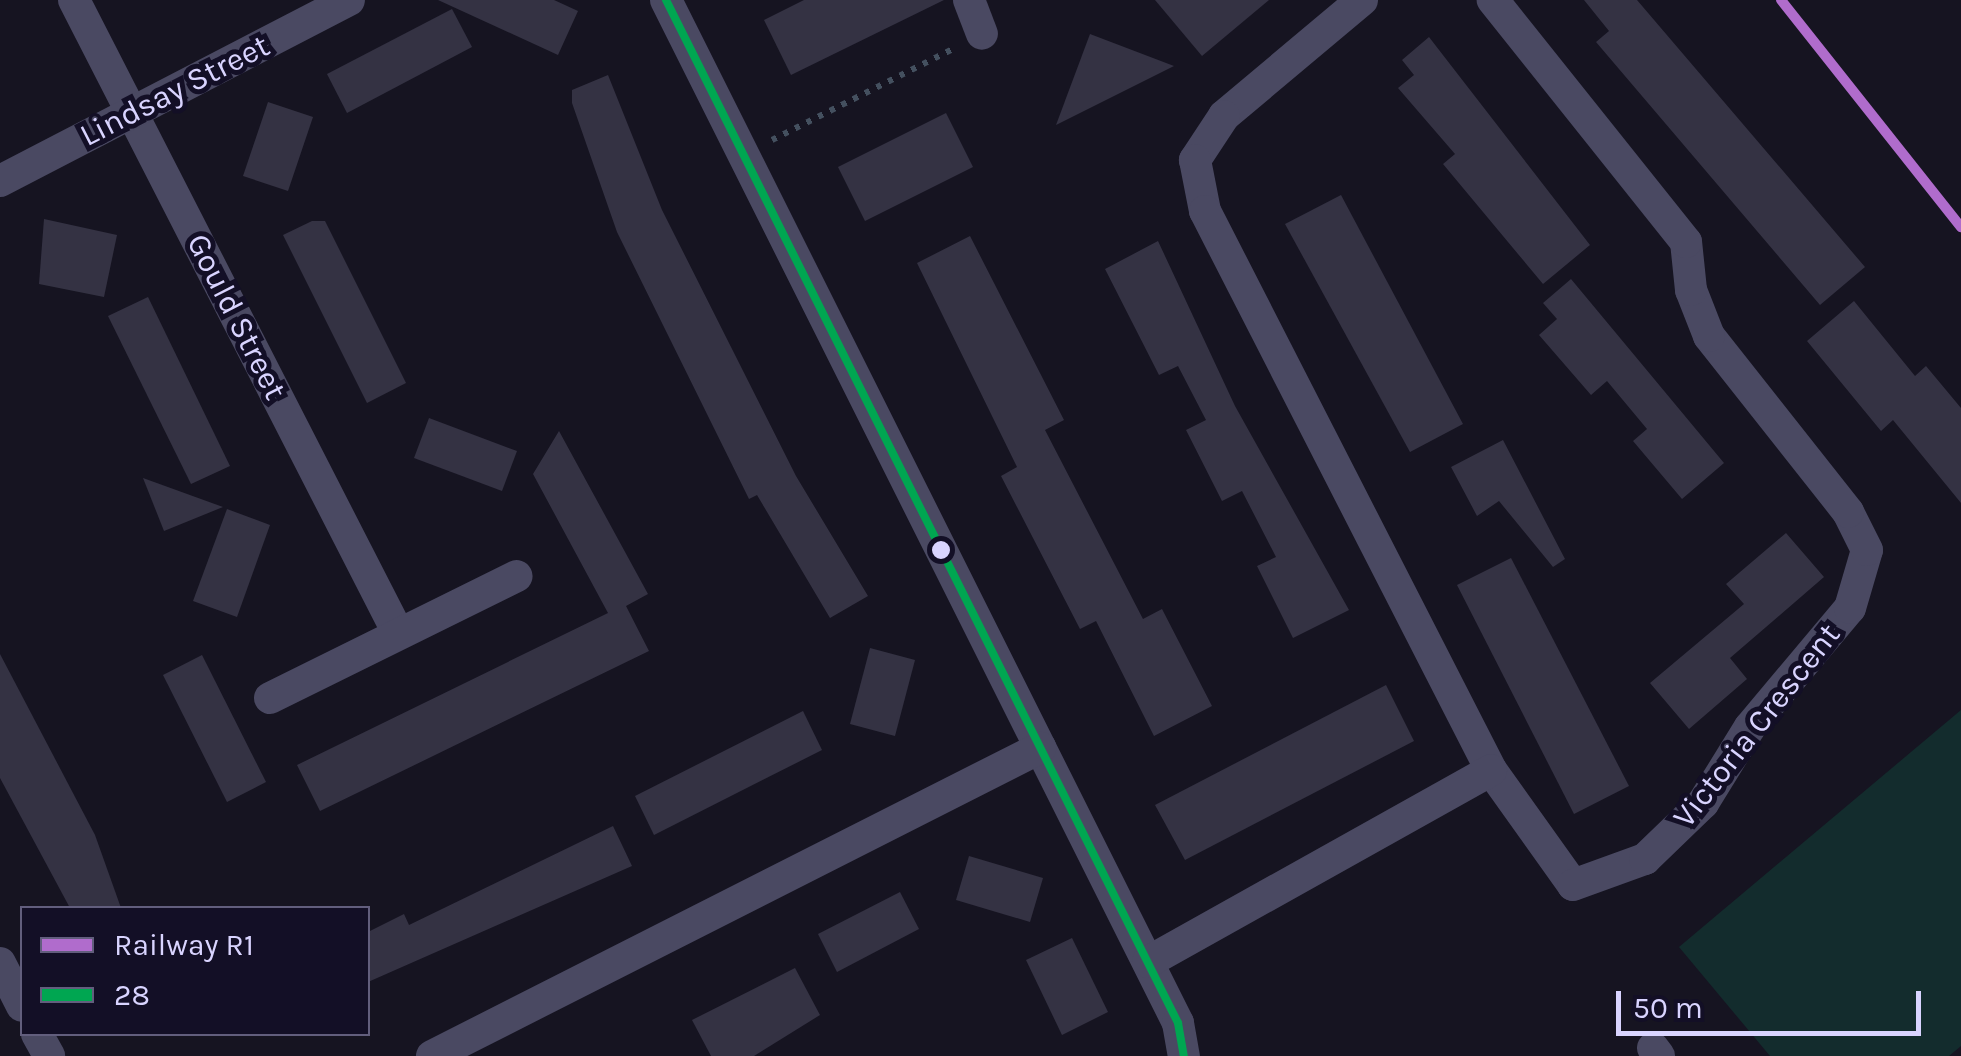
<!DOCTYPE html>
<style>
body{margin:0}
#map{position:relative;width:1961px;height:1056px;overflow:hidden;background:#161421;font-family:Karla,sans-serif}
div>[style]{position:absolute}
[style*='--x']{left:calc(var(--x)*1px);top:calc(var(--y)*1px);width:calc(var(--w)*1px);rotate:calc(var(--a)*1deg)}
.green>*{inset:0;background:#132c2d}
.building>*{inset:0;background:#343243}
.path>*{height:6px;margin-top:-3px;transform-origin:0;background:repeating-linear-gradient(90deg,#44505f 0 5px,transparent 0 13px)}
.street>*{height:32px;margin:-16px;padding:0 16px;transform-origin:16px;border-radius:16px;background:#4a4962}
.bus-1>*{height:8px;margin:-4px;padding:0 4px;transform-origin:4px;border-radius:4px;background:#00a651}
.rail-1>*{height:10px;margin:-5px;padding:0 5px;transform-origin:5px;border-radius:5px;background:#b06ccc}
.dots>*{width:28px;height:28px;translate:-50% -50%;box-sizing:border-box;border:5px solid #130f26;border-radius:50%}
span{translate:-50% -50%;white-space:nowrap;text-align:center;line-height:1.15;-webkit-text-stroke:10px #130f26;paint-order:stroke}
.street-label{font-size:32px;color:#d9d4ff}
.legend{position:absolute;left:20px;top:906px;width:350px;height:130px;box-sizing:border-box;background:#130f26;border:2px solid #625e7d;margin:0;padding:12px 18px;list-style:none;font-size:30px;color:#d9d4ff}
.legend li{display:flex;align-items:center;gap:20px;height:50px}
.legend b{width:50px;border:2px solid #625e7d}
.scale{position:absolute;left:1616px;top:991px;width:305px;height:45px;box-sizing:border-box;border:5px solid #d9d4ff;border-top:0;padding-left:12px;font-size:30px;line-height:35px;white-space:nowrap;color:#d9d4ff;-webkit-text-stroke:8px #130f26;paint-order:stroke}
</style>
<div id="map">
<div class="green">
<div style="clip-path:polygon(1961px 710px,1961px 1046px,1949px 1056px,1770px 1056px,1679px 947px)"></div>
</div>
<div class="building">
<div style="clip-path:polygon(438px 0,554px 0,578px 11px,558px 55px)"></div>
<div style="clip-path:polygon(804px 0,944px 0,791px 75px,764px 20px)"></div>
<div style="clip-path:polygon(1155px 0,1269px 0,1202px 56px)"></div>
<div style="clip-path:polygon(1584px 0,1637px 0,1865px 267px,1820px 305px,1596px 42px,1609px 31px)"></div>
<div style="clip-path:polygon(452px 9px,472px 47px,347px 113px,327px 74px)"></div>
<div style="clip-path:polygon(1090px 34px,1174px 66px,1056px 125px)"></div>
<div style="clip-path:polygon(1429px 37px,1590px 245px,1543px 284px,1443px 164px,1455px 154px,1398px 88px,1414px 75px,1402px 60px)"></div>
<div style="clip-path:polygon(608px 75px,662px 210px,796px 476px,868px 596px,830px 618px,757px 495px,749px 499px,617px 232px,572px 103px,572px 90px)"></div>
<div style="clip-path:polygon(268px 102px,313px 117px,288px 191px,243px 176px)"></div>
<div style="clip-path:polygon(946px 113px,973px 167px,865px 221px,838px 167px)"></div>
<div style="clip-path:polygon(1341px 195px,1463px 424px,1410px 452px,1285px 224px)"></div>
<div style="clip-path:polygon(44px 219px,117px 235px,104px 297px,39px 284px)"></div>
<div style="clip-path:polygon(312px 221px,325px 221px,406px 383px,367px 403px,283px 235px)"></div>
<div style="clip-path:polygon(970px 236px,1064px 420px,1045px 430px,1143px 619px,1162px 609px,1212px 706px,1154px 736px,1096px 621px,1080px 629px,1001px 476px,1017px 467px,917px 263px)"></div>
<div style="clip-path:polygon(1158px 241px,1235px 406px,1349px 610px,1293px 638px,1257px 566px,1276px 557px,1242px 491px,1222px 501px,1186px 430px,1206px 420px,1178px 366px,1159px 375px,1105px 269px)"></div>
<div style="clip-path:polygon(1571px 279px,1724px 463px,1682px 499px,1633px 441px,1647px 429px,1607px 381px,1591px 395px,1539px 335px,1557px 319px,1543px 303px)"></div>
<div style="clip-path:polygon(148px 297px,230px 466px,191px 484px,108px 316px)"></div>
<div style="clip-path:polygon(1854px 301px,1915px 376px,1926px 366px,1961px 408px,1961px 503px,1893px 420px,1881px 431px,1807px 341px)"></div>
<div style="clip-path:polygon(429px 418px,517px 451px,502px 491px,414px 458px)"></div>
<div style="clip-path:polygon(559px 431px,648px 594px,626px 606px,649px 651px,320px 811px,297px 765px,608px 613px,533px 474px)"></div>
<div style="clip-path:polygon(1503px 440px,1565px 559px,1553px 567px,1499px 501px,1477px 516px,1451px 467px)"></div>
<div style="clip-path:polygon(143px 478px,223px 507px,164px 531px)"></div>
<div style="clip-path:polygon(227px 509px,270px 525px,237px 617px,193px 601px)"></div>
<div style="clip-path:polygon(1786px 533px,1824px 577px,1730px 658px,1747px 679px,1689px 729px,1650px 683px,1744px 604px,1726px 584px)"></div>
<div style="clip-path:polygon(1511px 558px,1629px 786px,1574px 814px,1457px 585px)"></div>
<div style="clip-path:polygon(870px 648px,915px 660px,895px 736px,850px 724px)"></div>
<div style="clip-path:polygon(0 654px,95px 835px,121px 908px,70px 908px,0 778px)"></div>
<div style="clip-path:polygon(202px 655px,266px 782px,227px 802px,163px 675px)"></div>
<div style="clip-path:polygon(1386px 685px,1414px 741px,1185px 860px,1155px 805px)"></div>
<div style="clip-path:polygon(803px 711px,822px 750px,654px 835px,635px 796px)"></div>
<div style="clip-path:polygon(613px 826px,632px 866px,368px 982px,368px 932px,404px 914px,409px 925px)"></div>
<div style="clip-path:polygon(969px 856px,1043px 878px,1030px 922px,956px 900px)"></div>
<div style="clip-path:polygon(900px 892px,919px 929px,837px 972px,818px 934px)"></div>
<div style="clip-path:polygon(1072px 938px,1108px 1012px,1062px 1035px,1026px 960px)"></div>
<div style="clip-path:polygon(795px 968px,820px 1015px,754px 1056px,711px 1056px,692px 1020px)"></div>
</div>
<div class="path">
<div style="--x:772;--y:140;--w:203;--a:-26.7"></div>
</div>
<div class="street">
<div style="--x:74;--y:0;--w:711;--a:62.89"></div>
<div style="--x:666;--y:0;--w:1144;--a:63.41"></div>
<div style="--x:1178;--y:1023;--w:34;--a:80"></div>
<div style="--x:969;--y:0;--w:36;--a:69"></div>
<div style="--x:1362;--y:0;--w:180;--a:140"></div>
<div style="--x:1224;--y:116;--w:53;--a:123.4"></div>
<div style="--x:1195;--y:160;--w:52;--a:78.9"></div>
<div style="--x:1205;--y:211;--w:628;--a:62.9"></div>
<div style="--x:1491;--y:770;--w:141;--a:54.5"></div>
<div style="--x:1573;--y:885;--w:77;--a:-19.9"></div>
<div style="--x:1645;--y:859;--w:81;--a:-44"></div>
<div style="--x:1703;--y:803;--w:89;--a:-58.3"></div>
<div style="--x:1750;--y:727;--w:155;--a:-50"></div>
<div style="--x:1850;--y:608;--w:60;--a:-73.7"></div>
<div style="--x:1867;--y:550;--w:42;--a:-116.6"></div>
<div style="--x:1848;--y:512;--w:224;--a:-128.3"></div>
<div style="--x:1709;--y:336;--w:49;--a:-111.4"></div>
<div style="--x:1691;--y:290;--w:48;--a:-95.9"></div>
<div style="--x:1686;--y:242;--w:310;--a:-128.6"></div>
<div style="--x:0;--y:181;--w:393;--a:-27.4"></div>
<div style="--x:270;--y:698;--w:275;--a:-26.3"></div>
<div style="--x:1148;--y:962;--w:393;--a:-29.2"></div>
<div style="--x:0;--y:963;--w:48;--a:62.9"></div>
<div style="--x:37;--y:1034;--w:25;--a:61"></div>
<div style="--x:1653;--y:1048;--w:10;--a:53"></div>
<div style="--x:432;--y:1056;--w:682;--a:-26.87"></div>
</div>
<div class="bus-1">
<div style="--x:666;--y:0;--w:1144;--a:63.41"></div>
<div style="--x:1178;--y:1023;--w:34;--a:80"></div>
</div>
<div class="rail-1">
<div style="--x:1781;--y:0;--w:290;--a:51.6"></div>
</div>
<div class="dots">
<div style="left:941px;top:550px;background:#d9d4ff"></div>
</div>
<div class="street-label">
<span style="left:175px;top:91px;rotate:-27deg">Lindsay Street</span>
<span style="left:236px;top:317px;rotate:63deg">Gould Street</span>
<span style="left:1757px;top:726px;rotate:-52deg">Victoria Crescent</span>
</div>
<ul class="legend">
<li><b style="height:12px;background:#b06ccc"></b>Railway R1</li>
<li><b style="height:12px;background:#00a651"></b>28</li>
</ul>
<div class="scale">50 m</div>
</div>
